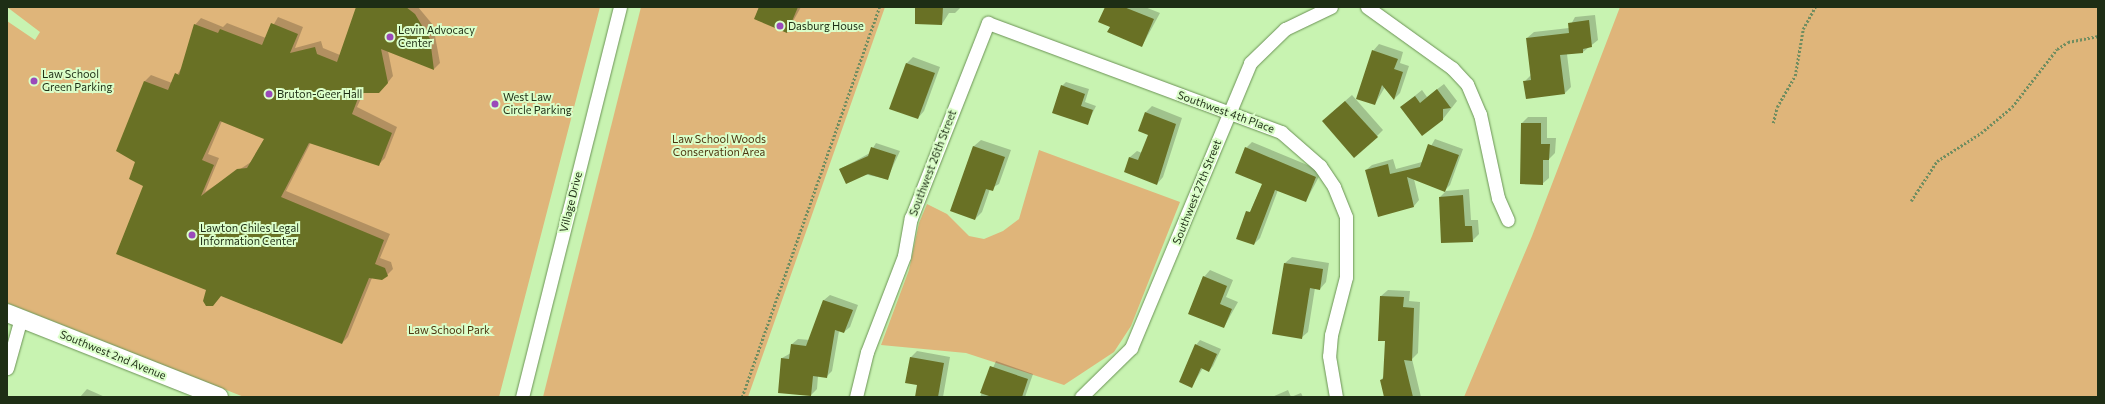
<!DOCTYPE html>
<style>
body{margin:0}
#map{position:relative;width:2105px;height:404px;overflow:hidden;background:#c8f3b1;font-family:Commissioner,sans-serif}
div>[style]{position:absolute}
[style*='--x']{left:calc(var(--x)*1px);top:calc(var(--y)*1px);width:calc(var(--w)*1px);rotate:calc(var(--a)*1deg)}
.green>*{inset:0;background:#dfb57a}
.shadow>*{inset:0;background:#0003}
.building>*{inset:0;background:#697125}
.path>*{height:2.5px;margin-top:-1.25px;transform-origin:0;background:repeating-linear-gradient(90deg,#708d60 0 2px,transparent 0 4px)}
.roads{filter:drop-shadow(0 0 1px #6b9355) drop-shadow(0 0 1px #6b9355)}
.minor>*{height:13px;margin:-6.5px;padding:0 6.5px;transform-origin:6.5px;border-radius:6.5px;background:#fff}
.secondary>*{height:18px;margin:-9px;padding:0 9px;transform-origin:9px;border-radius:9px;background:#fff}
.dots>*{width:11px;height:11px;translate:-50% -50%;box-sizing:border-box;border:2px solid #dbfec9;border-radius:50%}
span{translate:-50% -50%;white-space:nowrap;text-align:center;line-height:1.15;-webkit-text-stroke:4px #dbfec9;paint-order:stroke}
.poi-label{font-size:11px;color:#1e2e15}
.left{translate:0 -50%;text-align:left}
.street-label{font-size:11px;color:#1e2e15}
.park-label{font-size:11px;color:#4d3610}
.frame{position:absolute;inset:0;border:8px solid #1e2e15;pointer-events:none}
</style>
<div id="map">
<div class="green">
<div style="clip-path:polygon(7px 7px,600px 7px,499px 397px,244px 397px,7px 303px,7px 21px,35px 40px,40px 32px)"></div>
<div style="clip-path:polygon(641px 7px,885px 7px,748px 397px,543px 397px)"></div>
<div style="clip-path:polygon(1620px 7px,2098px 7px,2098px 397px,1464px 397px,1532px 236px)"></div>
<div style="clip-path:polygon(1039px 150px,1180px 202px,1131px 326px,1114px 352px,1064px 385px,966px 353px,881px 345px,909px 270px,919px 223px,927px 204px,947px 214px,969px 236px,984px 239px,1003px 231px,1019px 219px)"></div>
</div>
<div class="shadow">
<div style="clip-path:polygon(evenodd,358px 7px,418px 7px,433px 25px,440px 63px,434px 69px,388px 51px,393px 76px,385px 86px,364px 92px,357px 107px,397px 127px,385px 158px,379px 164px,311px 142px,286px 191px,390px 234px,380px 258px,391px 262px,393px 269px,387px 275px,372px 278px,348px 337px,342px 343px,207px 290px,144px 186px,136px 162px,118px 151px,145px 81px,151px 75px,172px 83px,182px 67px,195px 25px,201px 18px,223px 27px,227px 23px,266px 38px,278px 17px,303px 27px,295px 48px,321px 41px,323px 48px,340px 55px,358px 7px,222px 121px,265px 138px,251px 162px,205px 192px,219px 158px,208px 154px,222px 121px)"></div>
<div style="clip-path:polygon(759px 7px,801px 7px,787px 32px,755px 19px)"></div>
<div style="clip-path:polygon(916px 7px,961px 7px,955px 13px,949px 13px,942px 24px,916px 23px)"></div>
<div style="clip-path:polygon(1106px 7px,1145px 7px,1160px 13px,1142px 46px,1111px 26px)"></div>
<div style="clip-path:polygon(1595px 15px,1598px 40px,1583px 52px,1567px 54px,1571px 87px,1565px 93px,1524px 82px,1531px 75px,1527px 38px,1534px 32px,1569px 28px,1575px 17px)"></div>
<div style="clip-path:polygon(1379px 44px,1403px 52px,1400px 63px,1409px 66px,1400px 93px,1394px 99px,1385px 87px,1375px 104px,1373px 51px)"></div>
<div style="clip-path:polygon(913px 57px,940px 67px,924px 111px,918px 118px,891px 108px,907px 63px)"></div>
<div style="clip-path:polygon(1066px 82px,1089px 89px,1085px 102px,1096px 106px,1087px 124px,1062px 86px)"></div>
<div style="clip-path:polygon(1444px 84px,1457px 101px,1443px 119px,1401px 107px,1422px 90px,1427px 97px)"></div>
<div style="clip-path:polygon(1352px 95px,1383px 130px,1377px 136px,1329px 115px)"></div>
<div style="clip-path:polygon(1152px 106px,1182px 118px,1163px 177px,1157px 184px,1125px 171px,1130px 157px,1137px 151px,1142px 153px,1149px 134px,1146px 112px)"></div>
<div style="clip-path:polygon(1528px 117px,1547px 117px,1547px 138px,1556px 138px,1555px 153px,1549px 159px,1549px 178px,1542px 184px,1522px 123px)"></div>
<div style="clip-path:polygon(1435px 139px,1463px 149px,1450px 185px,1445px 190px,1414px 179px,1419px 200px,1414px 206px,1378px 215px,1366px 170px,1372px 165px,1393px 159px,1396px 169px,1422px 162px)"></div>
<div style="clip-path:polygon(981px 140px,1011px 150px,999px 184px,990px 189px,982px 212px,975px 219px,952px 210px,974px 146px)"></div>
<div style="clip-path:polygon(1252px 142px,1322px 171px,1306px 201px,1278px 190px,1260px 238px,1254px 244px,1238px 239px,1263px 183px,1246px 148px)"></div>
<div style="clip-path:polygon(876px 143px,900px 151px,887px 179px,840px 169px,870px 153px)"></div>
<div style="clip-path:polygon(1469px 189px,1471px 220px,1478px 220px,1479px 234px,1472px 241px,1440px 197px,1446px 191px)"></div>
<div style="clip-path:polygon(1292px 257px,1329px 263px,1326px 282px,1320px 289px,1315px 288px,1308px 332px,1301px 338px,1285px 263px)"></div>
<div style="clip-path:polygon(1210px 270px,1233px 280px,1226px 297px,1238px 302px,1224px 327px,1204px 277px)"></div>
<div style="clip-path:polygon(1388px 290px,1410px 291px,1409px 301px,1420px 302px,1418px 353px,1412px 359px,1421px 397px,1385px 397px,1381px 380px,1384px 376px,1387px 340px,1381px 296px)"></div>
<div style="clip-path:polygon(830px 295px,858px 305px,850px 327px,844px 332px,839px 331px,832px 371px,826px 377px,818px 376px,817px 389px,811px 395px,782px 358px,791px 353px,792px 344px,798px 339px,810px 340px,824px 300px)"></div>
<div style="clip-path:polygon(1200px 340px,1221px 349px,1213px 366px,1209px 371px,1203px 368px,1192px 386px,1196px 345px)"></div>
<div style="clip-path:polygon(917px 351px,950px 357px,943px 397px,916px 397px,918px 384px,906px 382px,911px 357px)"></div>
<div style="clip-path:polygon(996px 361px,1033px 374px,1025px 397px,980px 397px)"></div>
<div style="clip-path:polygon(87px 389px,105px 397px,80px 397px)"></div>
<div style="clip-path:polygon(1288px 390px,1291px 397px,1301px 393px,1303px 397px,1272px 397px)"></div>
</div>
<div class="building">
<div style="clip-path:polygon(evenodd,356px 7px,406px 7px,415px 14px,430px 39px,434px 70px,381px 49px,388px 83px,379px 93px,360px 93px,352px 114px,392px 133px,379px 166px,309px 143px,281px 197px,384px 240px,375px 264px,385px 268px,388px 276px,382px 280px,369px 278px,342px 344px,221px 296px,213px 306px,206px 306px,203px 301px,206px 290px,116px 254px,143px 186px,129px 179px,135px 162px,116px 151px,144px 81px,168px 90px,175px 73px,179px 75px,194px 24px,218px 33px,220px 29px,262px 45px,271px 23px,298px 34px,290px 53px,315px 47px,317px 54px,337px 62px,356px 7px,220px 121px,264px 139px,247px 168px,237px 169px,201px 196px,214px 165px,202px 160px,220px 121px)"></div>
<div style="clip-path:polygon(759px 7px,798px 7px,787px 33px,754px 19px)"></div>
<div style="clip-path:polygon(915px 7px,943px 7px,942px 25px,915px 24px)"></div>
<div style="clip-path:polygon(1105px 7px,1124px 7px,1154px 19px,1142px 47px,1107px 32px,1110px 27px,1098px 22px)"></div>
<div style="clip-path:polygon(1589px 20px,1592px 47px,1583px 49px,1583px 53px,1560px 55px,1565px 94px,1526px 99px,1523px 81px,1531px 80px,1526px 38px,1569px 33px,1568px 23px)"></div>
<div style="clip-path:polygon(1372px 50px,1398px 59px,1394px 69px,1403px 72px,1394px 100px,1382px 85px,1375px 105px,1356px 99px)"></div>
<div style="clip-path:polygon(906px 63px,935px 73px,918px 119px,889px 109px)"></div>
<div style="clip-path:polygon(1061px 85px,1085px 94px,1081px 106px,1093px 110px,1088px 125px,1052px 113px)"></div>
<div style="clip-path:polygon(1437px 89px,1451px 108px,1443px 109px,1443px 120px,1422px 136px,1400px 107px,1415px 96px,1420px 103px)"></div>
<div style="clip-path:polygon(1345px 101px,1378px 137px,1354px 158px,1322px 121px)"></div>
<div style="clip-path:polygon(1145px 112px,1176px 124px,1157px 185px,1124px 172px,1129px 157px,1138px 160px,1148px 135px,1138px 131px)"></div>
<div style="clip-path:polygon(1521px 123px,1541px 123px,1541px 144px,1550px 144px,1549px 160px,1543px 160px,1543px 185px,1520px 184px)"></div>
<div style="clip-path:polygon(1428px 144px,1459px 155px,1445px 192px,1407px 177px,1414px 207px,1378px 217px,1365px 170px,1388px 164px,1390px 174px,1420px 167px)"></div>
<div style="clip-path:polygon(973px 146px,1005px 157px,993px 191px,986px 189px,975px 220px,950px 211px)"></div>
<div style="clip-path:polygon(871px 147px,896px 155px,888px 180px,868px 174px,846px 184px,839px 169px,868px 156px)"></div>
<div style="clip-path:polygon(1245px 147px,1316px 177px,1306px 202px,1275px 190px,1254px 245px,1236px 239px,1246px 211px,1250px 212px,1262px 184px,1235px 173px)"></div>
<div style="clip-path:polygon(1463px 195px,1465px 226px,1472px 226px,1473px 242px,1441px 243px,1439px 197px)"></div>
<div style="clip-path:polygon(1284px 263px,1323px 269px,1320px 290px,1310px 288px,1302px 339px,1272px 334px)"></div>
<div style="clip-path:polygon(1203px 276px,1227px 286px,1220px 304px,1232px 309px,1224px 328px,1188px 314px)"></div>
<div style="clip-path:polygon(1380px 296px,1404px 297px,1403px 307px,1414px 308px,1412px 361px,1404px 360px,1413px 397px,1384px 397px,1380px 380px,1383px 379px,1385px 341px,1378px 341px)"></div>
<div style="clip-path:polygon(823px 300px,853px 310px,844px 333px,835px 330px,827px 378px,813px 376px,811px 396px,778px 393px,781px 358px,789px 359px,791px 344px,806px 346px)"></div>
<div style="clip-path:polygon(1195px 344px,1217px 354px,1209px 372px,1201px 368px,1192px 388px,1179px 382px)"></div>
<div style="clip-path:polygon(910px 357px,944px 363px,938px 397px,915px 397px,917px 385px,905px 383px)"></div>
<div style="clip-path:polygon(990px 366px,1028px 379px,1022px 397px,992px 397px,980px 393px)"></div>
</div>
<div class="path">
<div style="--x:1773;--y:123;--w:16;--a:-76"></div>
<div style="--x:1777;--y:107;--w:36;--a:-60"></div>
<div style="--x:1795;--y:76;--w:48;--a:-80.3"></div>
<div style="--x:1803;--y:29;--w:25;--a:-61"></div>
<div style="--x:1911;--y:201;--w:48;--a:-57"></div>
<div style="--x:1937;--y:161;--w:52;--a:-32.5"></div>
<div style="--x:1981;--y:133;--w:40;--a:-40"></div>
<div style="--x:2012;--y:107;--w:73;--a:-52.2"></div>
<div style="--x:2057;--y:49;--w:13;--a:-32"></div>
<div style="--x:2068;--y:42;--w:31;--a:-11"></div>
<div style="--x:742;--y:397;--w:413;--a:-70.6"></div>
</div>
<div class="roads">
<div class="minor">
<div style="--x:1367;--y:7;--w:105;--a:35.7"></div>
<div style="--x:1452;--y:68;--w:22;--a:47"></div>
<div style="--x:1467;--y:84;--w:33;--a:67"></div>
<div style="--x:1480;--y:114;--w:86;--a:77.9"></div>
<div style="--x:1498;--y:198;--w:24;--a:66"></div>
<div style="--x:7;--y:368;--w:52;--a:-74.4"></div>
<div style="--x:522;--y:397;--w:402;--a:-75.9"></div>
<div style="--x:856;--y:397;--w:46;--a:-76.3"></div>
<div style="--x:867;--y:352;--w:103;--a:-68.9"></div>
<div style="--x:904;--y:256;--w:39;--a:-80"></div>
<div style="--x:911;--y:218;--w:210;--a:-68.5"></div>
<div style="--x:988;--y:23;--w:313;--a:20.4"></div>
<div style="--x:1281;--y:132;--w:52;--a:41.1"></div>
<div style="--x:1320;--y:166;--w:25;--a:56"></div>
<div style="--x:1334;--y:187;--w:32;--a:68"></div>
<div style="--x:1346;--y:217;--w:60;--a:90"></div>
<div style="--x:1346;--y:277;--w:60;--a:104.5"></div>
<div style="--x:1331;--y:335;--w:21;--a:95"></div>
<div style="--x:1329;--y:356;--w:42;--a:80.3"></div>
<div style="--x:1081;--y:397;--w:70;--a:-44.4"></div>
<div style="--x:1131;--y:348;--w:309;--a:-67.3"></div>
<div style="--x:1250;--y:63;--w:49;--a:-44.2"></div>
<div style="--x:1285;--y:29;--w:51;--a:-25.6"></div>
</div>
<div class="secondary">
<div style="--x:7;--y:313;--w:228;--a:21.6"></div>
</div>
</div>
<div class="dots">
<div style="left:780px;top:26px;background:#9a4aba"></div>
<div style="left:390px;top:37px;background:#9a4aba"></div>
<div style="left:34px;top:81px;background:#9a4aba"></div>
<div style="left:269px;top:94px;background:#9a4aba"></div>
<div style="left:495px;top:104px;background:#9a4aba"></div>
<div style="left:192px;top:235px;background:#9a4aba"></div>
</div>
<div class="poi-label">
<span class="left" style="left:788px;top:26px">Dasburg House</span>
<span class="left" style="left:398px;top:37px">Levin Advocacy<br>Center</span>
<span class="left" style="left:42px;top:81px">Law School<br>Green Parking</span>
<span class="left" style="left:277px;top:94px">Bruton-Geer Hall</span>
<span class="left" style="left:503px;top:104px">West Law<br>Circle Parking</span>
<span class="left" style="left:200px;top:235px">Lawton Chiles Legal<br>Information Center</span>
</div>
<div class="street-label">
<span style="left:1226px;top:112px;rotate:20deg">Southwest 4th Place</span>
<span style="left:933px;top:163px;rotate:-69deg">Southwest 26th Street</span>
<span style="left:1197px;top:192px;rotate:-68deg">Southwest 27th Street</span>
<span style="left:571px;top:202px;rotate:-76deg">Village Drive</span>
<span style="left:113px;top:355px;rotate:22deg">Southwest 2nd Avenue</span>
</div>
<div class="park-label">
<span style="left:719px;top:146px">Law School Woods<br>Conservation Area</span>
<span style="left:449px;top:330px">Law School Park</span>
</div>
<div class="frame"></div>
</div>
